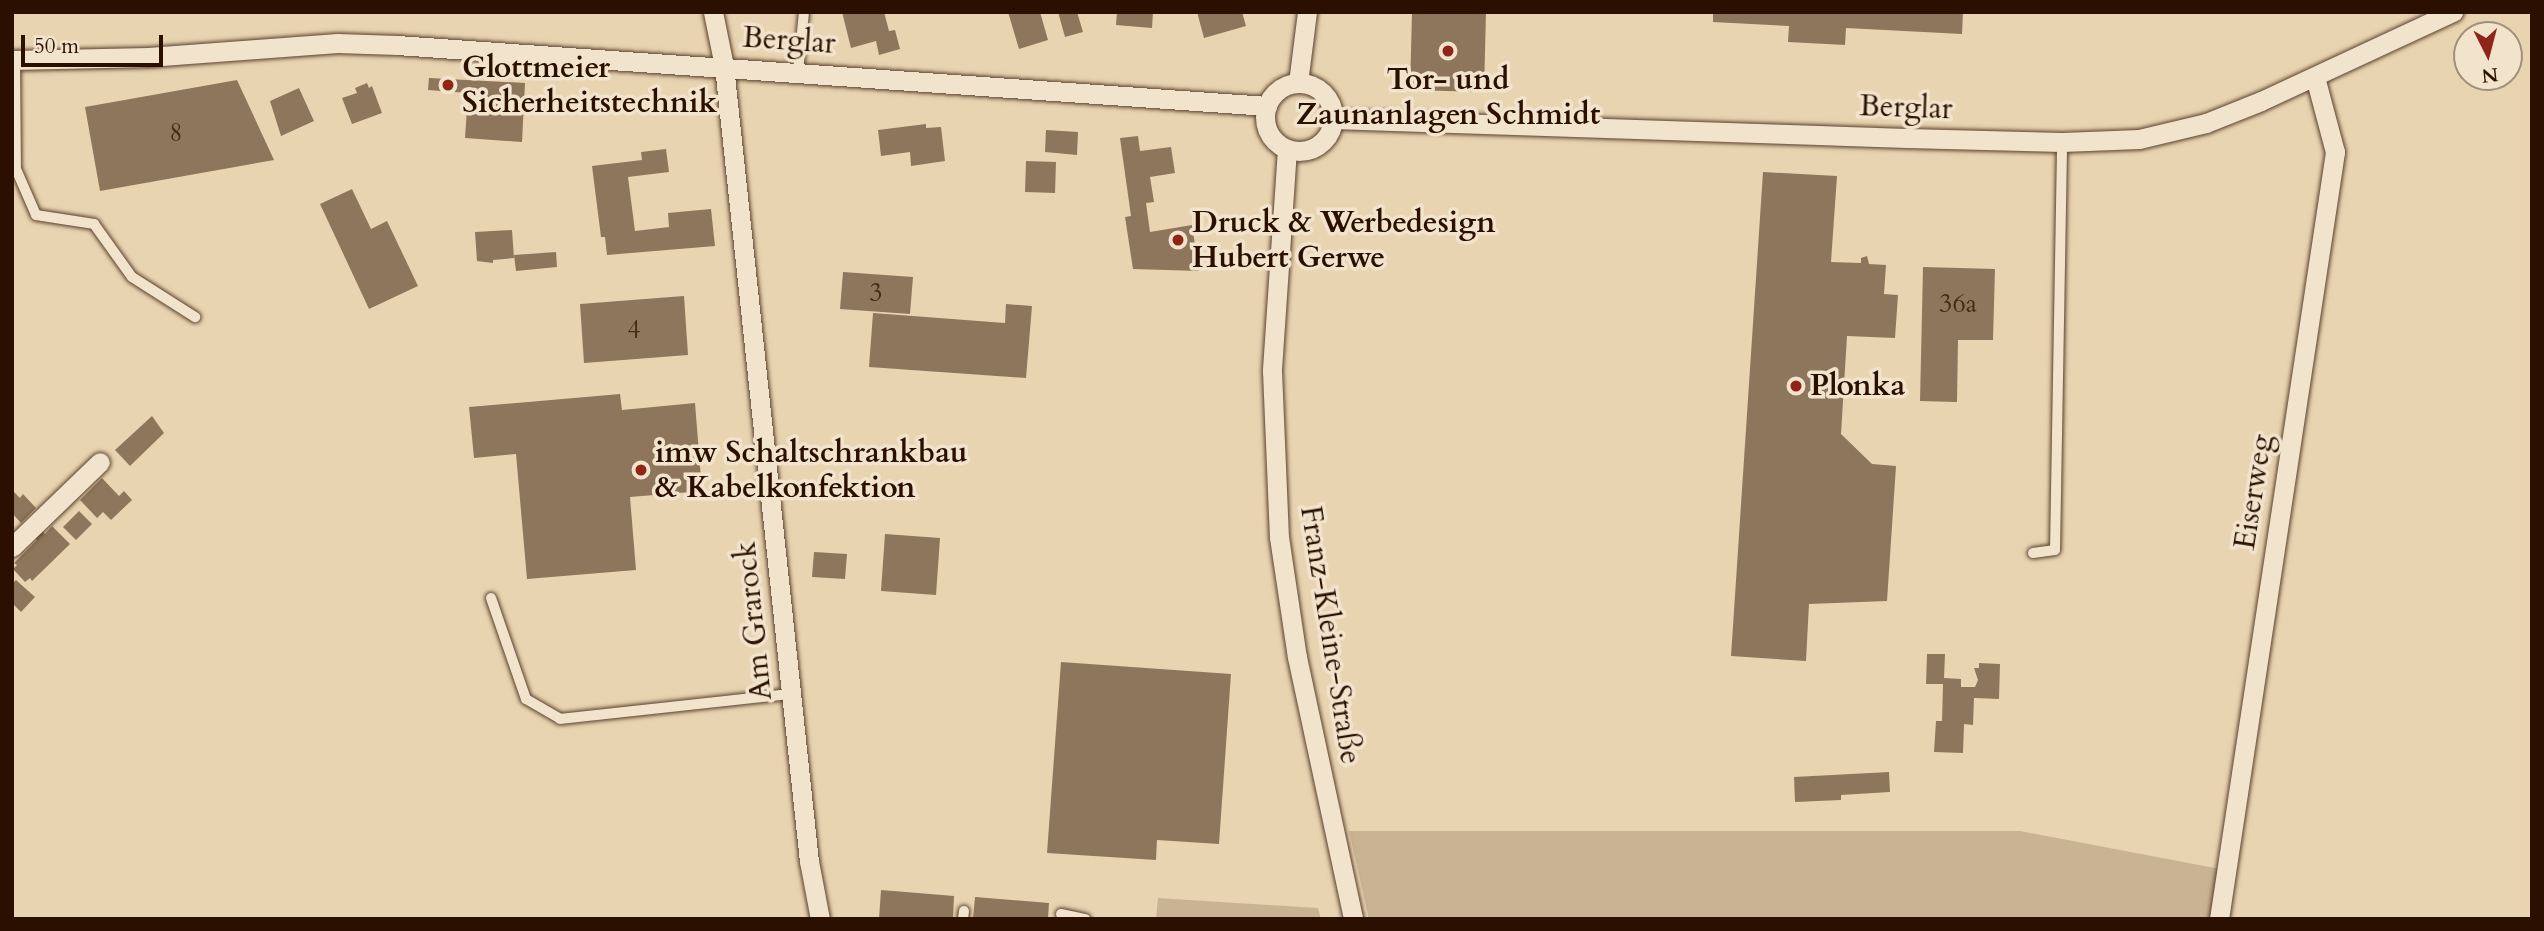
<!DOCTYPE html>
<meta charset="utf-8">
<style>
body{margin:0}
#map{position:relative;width:2544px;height:931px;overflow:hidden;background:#e9d4b1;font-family:Cardo,serif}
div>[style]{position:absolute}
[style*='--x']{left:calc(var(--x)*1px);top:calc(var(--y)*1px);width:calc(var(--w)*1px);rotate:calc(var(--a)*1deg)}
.green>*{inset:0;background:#c9b393}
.building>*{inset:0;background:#8e765c}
.roads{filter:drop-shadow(0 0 2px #5a412c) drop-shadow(0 0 2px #5a412c)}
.service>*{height:10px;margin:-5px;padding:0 5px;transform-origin:5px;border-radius:5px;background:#f1e3cc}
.minor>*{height:19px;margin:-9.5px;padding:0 9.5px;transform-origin:9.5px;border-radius:9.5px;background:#f1e3cc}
.minor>.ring{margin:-9.5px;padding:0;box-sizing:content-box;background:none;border:19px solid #f1e3cc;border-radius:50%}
.dots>*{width:19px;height:19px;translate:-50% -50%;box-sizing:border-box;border:4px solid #f1e3cc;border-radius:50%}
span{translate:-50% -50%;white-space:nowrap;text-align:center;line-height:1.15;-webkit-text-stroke:7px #f1e3cc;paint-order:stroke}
.number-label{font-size:26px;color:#442a17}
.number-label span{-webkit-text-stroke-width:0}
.street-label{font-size:30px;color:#2b1000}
.poi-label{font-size:30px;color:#2b1000;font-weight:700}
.left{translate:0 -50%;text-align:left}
.frame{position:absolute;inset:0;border:14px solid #2b1000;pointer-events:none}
.north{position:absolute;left:2453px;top:21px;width:70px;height:70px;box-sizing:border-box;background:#f1e3cc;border:2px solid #a28f7a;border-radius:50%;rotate:174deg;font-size:19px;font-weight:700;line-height:28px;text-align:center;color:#2b1000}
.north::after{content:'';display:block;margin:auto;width:24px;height:32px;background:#8f2418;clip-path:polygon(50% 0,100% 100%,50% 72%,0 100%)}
.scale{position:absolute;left:21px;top:35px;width:142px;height:32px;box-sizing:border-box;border:4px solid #2b1000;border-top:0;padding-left:9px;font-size:21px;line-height:24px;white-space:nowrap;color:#2b1000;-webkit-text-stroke:5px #f1e3cc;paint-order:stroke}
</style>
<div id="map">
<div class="green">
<div style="clip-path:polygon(1349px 831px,2020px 831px,2220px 869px,2212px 919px,1369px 919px)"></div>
<div style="clip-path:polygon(1158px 898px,1318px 908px,1321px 919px,1156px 919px)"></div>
</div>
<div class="building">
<div style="clip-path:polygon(842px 12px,884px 12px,889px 31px,895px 30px,900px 49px,879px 55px,876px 41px,851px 48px)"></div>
<div style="clip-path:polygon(1008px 12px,1040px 12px,1048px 40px,1019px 49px)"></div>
<div style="clip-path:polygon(1058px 12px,1077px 12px,1083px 32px,1065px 37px)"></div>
<div style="clip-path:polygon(1117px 12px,1153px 12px,1152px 28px,1116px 25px)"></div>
<div style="clip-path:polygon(1197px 12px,1242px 12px,1246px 26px,1204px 38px)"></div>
<div style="clip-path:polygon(1412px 12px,1486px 12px,1484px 92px,1410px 90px)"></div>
<div style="clip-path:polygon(1713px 12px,1963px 12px,1962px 34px,1846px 28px,1845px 45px,1788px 42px,1789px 26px,1713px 22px)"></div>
<div style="clip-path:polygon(429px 78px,525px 83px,522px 142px,465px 138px,468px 93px,428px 90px)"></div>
<div style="clip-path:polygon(237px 80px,274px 160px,100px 191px,85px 107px)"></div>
<div style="clip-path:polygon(367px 83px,369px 88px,372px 86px,382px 113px,352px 124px,342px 98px,357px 93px,355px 88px)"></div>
<div style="clip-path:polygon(299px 88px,314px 121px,281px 136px,270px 101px)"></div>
<div style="clip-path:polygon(926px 124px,926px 128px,941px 127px,945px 161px,911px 166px,910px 152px,881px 156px,878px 130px)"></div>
<div style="clip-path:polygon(1046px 130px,1078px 132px,1077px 155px,1045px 152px)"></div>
<div style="clip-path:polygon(1138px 136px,1140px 151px,1171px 147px,1175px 173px,1150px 177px,1154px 202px,1146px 203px,1150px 232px,1192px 225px,1199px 271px,1133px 269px,1125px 217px,1131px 216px,1120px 138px)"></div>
<div style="clip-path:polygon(666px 149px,669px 172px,628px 177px,635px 231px,669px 227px,668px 213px,711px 209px,715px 246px,607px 255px,605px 237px,601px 237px,592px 166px,642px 160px,641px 152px)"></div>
<div style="clip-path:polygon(1026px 161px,1056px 162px,1055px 193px,1025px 192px)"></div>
<div style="clip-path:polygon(1763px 172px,1837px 176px,1831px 262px,1861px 263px,1861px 258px,1867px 256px,1869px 264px,1886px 265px,1884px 294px,1898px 295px,1895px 338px,1847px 336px,1841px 434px,1872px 464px,1896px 466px,1887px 601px,1809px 604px,1806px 661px,1731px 656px)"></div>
<div style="clip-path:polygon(352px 189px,371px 229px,387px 221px,418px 286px,369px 309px,320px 204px)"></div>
<div style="clip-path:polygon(512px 230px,514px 258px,493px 260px,493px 263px,477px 261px,475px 232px)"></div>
<div style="clip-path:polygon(556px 252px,557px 267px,516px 271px,514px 255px)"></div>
<div style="clip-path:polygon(1923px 267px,1995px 269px,1993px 340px,1958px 340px,1957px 402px,1920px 401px)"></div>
<div style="clip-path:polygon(843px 272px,913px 277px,910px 314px,840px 309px)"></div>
<div style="clip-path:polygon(684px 296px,688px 355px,584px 363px,580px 304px)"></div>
<div style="clip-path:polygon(1006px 304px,1032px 306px,1026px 378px,869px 367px,873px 313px,1005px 323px)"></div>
<div style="clip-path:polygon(620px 394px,622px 410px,695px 403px,702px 491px,630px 497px,636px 570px,527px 579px,516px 454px,474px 458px,469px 407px)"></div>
<div style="clip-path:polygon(152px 416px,164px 433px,130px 466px,115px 450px)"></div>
<div style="clip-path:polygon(102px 478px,119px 496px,124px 491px,132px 500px,111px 520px,103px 512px,97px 518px,80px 500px)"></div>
<div style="clip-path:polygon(12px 490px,20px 498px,23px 494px,36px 508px,21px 523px,12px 513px)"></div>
<div style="clip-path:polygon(79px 511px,92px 524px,76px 540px,63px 527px)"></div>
<div style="clip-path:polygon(52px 526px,70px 544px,32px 581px,30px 578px,25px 582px,13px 569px,17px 565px,14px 563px,37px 540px,34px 537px,41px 530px,45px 534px)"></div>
<div style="clip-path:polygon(885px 534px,940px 538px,936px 595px,881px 591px)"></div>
<div style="clip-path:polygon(814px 552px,847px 554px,845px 579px,812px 577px)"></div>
<div style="clip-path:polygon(16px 580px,35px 597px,21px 612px,12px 603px,12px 584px)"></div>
<div style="clip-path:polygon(1927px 654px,1945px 654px,1944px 678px,1961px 679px,1961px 687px,1975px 687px,1978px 680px,1974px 668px,1979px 668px,1979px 663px,2000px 664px,1999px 699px,1974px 698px,1973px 725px,1964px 724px,1963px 753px,1934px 752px,1936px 721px,1942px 721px,1943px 684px,1926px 684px)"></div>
<div style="clip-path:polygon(1061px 662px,1231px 674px,1219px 844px,1157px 840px,1156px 860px,1047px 853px)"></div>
<div style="clip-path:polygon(1889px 772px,1890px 792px,1841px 795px,1841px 800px,1795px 802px,1794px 777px)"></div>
<div style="clip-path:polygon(881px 890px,954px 896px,953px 919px,879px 919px)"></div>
<div style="clip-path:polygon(975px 897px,1049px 903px,1048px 919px,973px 919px)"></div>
</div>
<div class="roads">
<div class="service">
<div style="--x:15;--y:61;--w:108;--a:89.5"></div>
<div style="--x:16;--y:169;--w:50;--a:66.5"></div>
<div style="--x:36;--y:215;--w:59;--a:8.8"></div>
<div style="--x:94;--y:224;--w:65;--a:54.4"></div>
<div style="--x:132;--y:277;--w:75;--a:32.4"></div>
<div style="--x:798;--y:72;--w:60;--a:-84.3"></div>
<div style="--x:2033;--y:553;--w:22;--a:-8"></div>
<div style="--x:2055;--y:550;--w:408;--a:-89"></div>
<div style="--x:491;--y:598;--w:107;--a:70.9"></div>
<div style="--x:526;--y:699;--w:39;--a:30"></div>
<div style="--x:560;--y:719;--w:233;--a:-6.2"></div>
<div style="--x:1061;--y:914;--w:25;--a:12"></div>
<div style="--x:963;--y:919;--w:8;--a:-83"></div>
</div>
<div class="minor">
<div style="--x:713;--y:12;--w:55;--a:78.5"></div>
<div style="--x:724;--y:66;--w:800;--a:83.9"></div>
<div style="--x:809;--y:861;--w:59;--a:79.3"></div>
<div style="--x:12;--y:60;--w:136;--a:-1.3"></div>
<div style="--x:148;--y:57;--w:190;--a:-4.2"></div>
<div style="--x:337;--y:43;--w:60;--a:1.9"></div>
<div style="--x:397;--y:45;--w:872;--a:4.01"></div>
<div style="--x:1298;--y:83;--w:72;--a:-82.8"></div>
<div class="ring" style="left:1265px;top:83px;width:49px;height:49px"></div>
<div style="--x:1332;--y:119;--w:575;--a:1.89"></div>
<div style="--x:1907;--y:138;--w:155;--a:1.5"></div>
<div style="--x:2062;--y:142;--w:77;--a:-2.2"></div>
<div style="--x:2139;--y:139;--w:69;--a:-13.4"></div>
<div style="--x:2206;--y:123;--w:59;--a:-21.8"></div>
<div style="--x:2261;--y:101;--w:212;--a:-24.9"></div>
<div style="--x:1287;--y:149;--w:223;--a:93.9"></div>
<div style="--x:1272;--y:371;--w:166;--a:87.6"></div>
<div style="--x:1279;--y:537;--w:121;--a:81.5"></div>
<div style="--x:1297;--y:657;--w:268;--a:77.9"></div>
<div style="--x:12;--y:547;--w:122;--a:-44"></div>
<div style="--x:2219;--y:919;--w:776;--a:-81.4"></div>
<div style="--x:2335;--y:152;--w:78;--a:-104.9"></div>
</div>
</div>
<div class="dots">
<div style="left:1448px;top:51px;background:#8f2418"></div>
<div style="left:448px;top:85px;background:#8f2418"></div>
<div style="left:1178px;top:240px;background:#8f2418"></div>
<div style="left:1796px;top:386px;background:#8f2418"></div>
<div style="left:641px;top:470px;background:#8f2418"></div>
</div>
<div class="number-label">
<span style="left:176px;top:133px">8</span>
<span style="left:876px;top:293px">3</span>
<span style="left:1958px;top:304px">36a</span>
<span style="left:634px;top:330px">4</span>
</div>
<div class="street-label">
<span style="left:789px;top:41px;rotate:4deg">Berglar</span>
<span style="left:1906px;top:108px;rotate:2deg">Berglar</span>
<span style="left:2254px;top:492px;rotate:-81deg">Eiserweg</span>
<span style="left:754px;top:621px;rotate:-96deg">Am Grarock</span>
<span style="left:1330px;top:635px;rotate:81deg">Franz-Kleine-Straße</span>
</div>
<div class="poi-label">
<span class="left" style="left:462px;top:85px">Glottmeier<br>Sicherheitstechnik</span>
<span style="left:1448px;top:97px">Tor- und<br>Zaunanlagen Schmidt</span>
<span class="left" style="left:1192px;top:240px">Druck &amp; Werbedesign<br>Hubert Gerwe</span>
<span class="left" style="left:1810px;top:386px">Plonka</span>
<span class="left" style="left:655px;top:470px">imw Schaltschrankbau<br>&amp; Kabelkonfektion</span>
</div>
<div class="frame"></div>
<div class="north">N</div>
<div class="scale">50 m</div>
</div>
